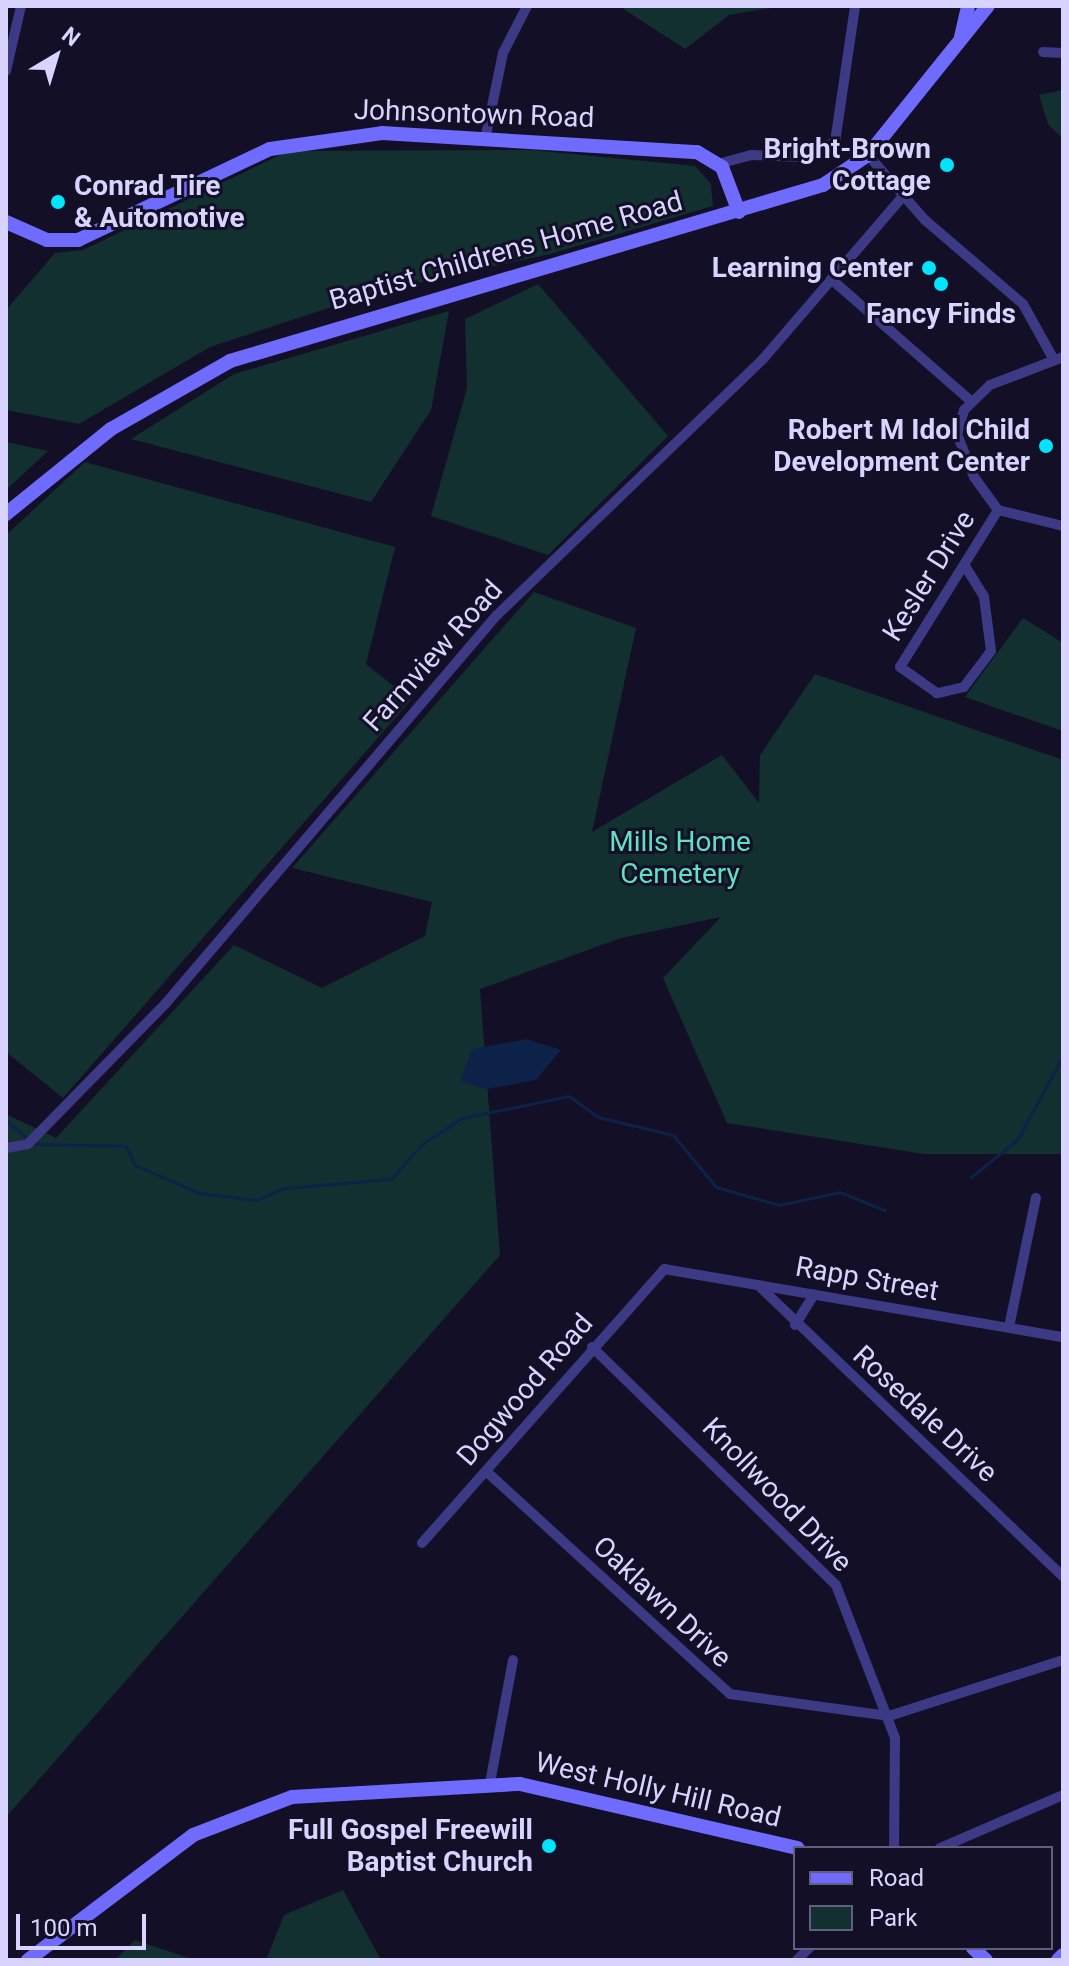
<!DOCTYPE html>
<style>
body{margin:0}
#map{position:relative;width:1069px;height:1966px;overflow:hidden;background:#130f26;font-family:Roboto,sans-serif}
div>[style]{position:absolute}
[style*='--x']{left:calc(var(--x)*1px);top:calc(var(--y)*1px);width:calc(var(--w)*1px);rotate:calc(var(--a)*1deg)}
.green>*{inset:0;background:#12302f}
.water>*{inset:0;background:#0c2248}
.stream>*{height:3px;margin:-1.5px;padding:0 1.5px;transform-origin:1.5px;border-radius:1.5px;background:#0c2248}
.street>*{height:10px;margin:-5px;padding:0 5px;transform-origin:5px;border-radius:5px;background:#3d3a85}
.secondary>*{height:14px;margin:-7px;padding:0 7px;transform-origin:7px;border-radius:7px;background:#6f6bff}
.dots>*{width:22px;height:22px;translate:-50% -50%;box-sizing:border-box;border:4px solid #130f26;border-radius:50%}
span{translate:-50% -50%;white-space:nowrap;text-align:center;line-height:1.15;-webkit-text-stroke:6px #130f26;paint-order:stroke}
.street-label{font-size:28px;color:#d9d4ff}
.poi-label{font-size:28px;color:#d9d4ff;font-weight:700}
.right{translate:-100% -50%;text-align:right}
.left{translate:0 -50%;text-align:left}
.park-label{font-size:28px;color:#5fe0c0}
.frame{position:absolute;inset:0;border:8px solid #d9d4ff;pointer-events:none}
.legend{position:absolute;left:793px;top:1846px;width:260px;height:104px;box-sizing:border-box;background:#130f26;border:2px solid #625e7d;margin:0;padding:10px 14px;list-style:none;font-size:24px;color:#d9d4ff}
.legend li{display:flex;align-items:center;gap:16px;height:40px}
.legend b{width:40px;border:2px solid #625e7d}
.north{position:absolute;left:16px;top:16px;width:80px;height:80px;-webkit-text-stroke:6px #130f26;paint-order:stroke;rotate:38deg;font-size:22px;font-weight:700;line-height:32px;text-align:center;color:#d9d4ff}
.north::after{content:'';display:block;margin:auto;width:28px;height:36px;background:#d9d4ff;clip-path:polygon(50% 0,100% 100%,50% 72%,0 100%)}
.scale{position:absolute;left:16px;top:1914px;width:130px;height:36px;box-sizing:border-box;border:4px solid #d9d4ff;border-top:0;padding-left:10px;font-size:24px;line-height:28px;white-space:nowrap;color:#d9d4ff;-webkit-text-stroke:6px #130f26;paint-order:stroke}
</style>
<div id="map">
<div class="green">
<div style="clip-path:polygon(619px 6px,782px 6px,729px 15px,685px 49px)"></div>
<div style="clip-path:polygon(1063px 90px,1063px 139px,1048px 124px,1039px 95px)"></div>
<div style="clip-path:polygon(532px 150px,695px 166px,711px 184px,713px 206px,550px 254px,377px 292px,210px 347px,79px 424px,6px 410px,6px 310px,55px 253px,83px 250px,288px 151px)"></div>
<div style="clip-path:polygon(538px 284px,668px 436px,548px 555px,431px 516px,467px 388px,465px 319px)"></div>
<div style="clip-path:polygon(449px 311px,431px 410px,371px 502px,131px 439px,234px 374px)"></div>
<div style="clip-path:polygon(6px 442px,48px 451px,6px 490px)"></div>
<div style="clip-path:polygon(85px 462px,395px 547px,366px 664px,411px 700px,63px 1098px,6px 1052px,6px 535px)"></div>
<div style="clip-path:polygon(534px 592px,636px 628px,592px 832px,722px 755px,759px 803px,760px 755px,815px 674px,1063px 760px,1063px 1154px,924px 1154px,727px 1123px,663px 978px,721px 917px,621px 938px,480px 989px,500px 1255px,6px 1817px,6px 1114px,56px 1138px,234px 945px,322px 988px,425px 936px,432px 902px,292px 868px)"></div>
<div style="clip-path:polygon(1023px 618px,1063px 643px,1063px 731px,965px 697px)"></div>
<div style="clip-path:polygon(343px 1890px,381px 1960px,266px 1960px,284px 1915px)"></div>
<div style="clip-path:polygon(135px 1940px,195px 1960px,115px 1960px)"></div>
</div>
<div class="water">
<div style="clip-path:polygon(527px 1039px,561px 1050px,536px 1080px,487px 1089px,460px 1081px,472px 1049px)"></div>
</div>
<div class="stream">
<div style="--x:6;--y:1120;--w:29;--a:41"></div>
<div style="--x:33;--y:1144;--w:93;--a:1.2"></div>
<div style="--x:126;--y:1146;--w:21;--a:65"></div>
<div style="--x:135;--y:1165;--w:70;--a:23.6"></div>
<div style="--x:199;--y:1193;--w:57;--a:7"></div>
<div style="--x:256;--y:1200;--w:30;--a:-23"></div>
<div style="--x:284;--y:1188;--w:107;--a:-4.8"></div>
<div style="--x:391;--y:1179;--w:48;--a:-48.4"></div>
<div style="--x:423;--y:1143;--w:46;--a:-32.7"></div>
<div style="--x:462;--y:1118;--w:109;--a:-11.6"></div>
<div style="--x:569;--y:1096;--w:36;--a:36"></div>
<div style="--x:598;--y:1117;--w:77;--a:13.5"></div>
<div style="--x:673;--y:1135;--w:67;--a:50.4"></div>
<div style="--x:716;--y:1187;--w:66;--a:15.9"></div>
<div style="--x:779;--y:1205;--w:62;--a:-12"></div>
<div style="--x:840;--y:1192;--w:48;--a:22.2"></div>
<div style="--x:971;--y:1177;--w:59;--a:-38.8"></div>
<div style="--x:1017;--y:1140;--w:96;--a:-61.3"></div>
</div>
<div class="street">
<div style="--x:1043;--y:52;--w:20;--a:3"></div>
<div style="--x:6;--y:71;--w:67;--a:-77"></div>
<div style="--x:486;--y:135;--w:84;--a:-78.3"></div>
<div style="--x:503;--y:53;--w:53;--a:-62.9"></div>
<div style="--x:868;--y:155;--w:86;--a:48.8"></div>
<div style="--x:925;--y:220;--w:129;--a:40.6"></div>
<div style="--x:1023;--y:304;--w:64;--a:61"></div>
<div style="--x:718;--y:164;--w:34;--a:-15"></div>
<div style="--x:751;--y:155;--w:54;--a:2.1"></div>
<div style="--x:805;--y:157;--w:34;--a:-27"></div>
<div style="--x:835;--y:142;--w:137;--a:-81.6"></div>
<div style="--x:831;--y:279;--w:186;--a:41.1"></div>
<div style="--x:1063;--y:357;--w:78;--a:159"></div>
<div style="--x:990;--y:385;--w:36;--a:136"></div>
<div style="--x:964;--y:410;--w:25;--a:106"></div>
<div style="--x:957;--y:434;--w:46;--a:68.4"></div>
<div style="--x:974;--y:477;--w:41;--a:54"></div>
<div style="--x:998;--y:510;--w:67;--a:13.8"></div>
<div style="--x:965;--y:566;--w:36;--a:58"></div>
<div style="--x:984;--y:597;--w:54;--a:82.6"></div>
<div style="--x:991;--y:651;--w:45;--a:126.9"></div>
<div style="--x:964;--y:687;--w:28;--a:167"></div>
<div style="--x:937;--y:693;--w:45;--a:-144.9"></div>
<div style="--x:900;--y:667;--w:185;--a:-58"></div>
<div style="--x:6;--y:1148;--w:22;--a:-10"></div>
<div style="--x:28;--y:1144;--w:197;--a:-45.6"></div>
<div style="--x:166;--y:1003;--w:509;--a:-49.55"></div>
<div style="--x:496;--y:616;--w:371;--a:-43.9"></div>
<div style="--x:763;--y:359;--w:216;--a:-49.3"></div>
<div style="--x:758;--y:1285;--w:422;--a:43.7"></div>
<div style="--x:795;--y:1325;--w:36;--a:-58"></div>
<div style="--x:1009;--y:1327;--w:132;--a:-78.2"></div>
<div style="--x:592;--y:1347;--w:341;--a:44.3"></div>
<div style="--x:836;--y:1585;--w:164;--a:68.9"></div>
<div style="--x:895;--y:1738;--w:110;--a:90.5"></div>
<div style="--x:487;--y:1472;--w:329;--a:42.4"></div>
<div style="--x:730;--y:1694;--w:161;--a:7.9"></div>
<div style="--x:889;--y:1716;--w:183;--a:-17.8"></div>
<div style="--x:422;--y:1543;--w:366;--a:-48.5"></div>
<div style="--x:664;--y:1269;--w:405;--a:9.7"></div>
<div style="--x:490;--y:1783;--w:125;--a:-79.4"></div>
<div style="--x:940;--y:1848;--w:134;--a:-23.3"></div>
<div style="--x:797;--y:1960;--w:17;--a:-45"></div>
</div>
<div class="secondary">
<div style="--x:961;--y:37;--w:32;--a:-77"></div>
<div style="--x:6;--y:222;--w:45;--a:23.7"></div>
<div style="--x:47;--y:240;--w:31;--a:0"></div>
<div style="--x:78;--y:240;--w:212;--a:-25.4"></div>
<div style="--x:270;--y:149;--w:113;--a:-8.1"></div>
<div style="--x:382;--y:133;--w:316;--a:3.5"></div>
<div style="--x:697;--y:152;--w:29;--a:31"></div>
<div style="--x:722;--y:167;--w:48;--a:69.3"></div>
<div style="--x:6;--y:514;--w:135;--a:-39"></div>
<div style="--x:111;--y:429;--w:137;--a:-29.7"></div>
<div style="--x:230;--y:361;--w:619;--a:-16.53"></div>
<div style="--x:823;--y:185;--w:54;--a:-33.7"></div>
<div style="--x:868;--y:155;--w:191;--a:-51.2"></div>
<div style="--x:973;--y:1948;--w:18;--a:43"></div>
<div style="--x:28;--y:1960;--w:207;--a:-37.1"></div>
<div style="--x:193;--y:1835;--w:106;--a:-21"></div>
<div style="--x:292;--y:1797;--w:228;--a:-3.3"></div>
<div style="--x:520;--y:1784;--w:285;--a:13"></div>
<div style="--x:1058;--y:1960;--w:7;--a:-45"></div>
</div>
<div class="dots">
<div style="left:947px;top:165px;background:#00e5ff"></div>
<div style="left:58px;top:202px;background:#00e5ff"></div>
<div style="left:929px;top:268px;background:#00e5ff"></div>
<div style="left:941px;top:284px;background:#00e5ff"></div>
<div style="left:1046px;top:446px;background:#00e5ff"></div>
<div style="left:549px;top:1846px;background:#00e5ff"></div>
</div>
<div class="street-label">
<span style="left:474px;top:114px;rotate:2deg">Johnsontown Road</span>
<span style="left:506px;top:251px;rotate:-16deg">Baptist Childrens Home Road</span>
<span style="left:929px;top:576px;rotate:-58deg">Kesler Drive</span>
<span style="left:433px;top:656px;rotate:-48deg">Farmview Road</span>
<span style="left:867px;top:1279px;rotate:10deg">Rapp Street</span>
<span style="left:525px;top:1390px;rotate:-49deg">Dogwood Road</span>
<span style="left:925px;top:1414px;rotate:43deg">Rosedale Drive</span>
<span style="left:777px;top:1495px;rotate:46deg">Knollwood Drive</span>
<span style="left:662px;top:1602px;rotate:43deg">Oaklawn Drive</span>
<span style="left:658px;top:1790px;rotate:13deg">West Holly Hill Road</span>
</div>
<div class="poi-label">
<span class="right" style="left:931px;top:165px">Bright-Brown<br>Cottage</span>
<span class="left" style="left:74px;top:202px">Conrad Tire<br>&amp; Automotive</span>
<span class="right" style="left:913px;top:268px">Learning Center</span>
<span style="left:941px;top:314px">Fancy Finds</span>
<span class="right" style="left:1030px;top:446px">Robert M Idol Child<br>Development Center</span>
<span class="right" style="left:533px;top:1846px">Full Gospel Freewill<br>Baptist Church</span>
</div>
<div class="park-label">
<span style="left:680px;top:858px">Mills Home<br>Cemetery</span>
</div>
<div class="frame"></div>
<ul class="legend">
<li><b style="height:10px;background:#6f6bff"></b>Road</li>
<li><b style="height:22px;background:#12302f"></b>Park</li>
</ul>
<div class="north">N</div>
<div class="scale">100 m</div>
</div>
